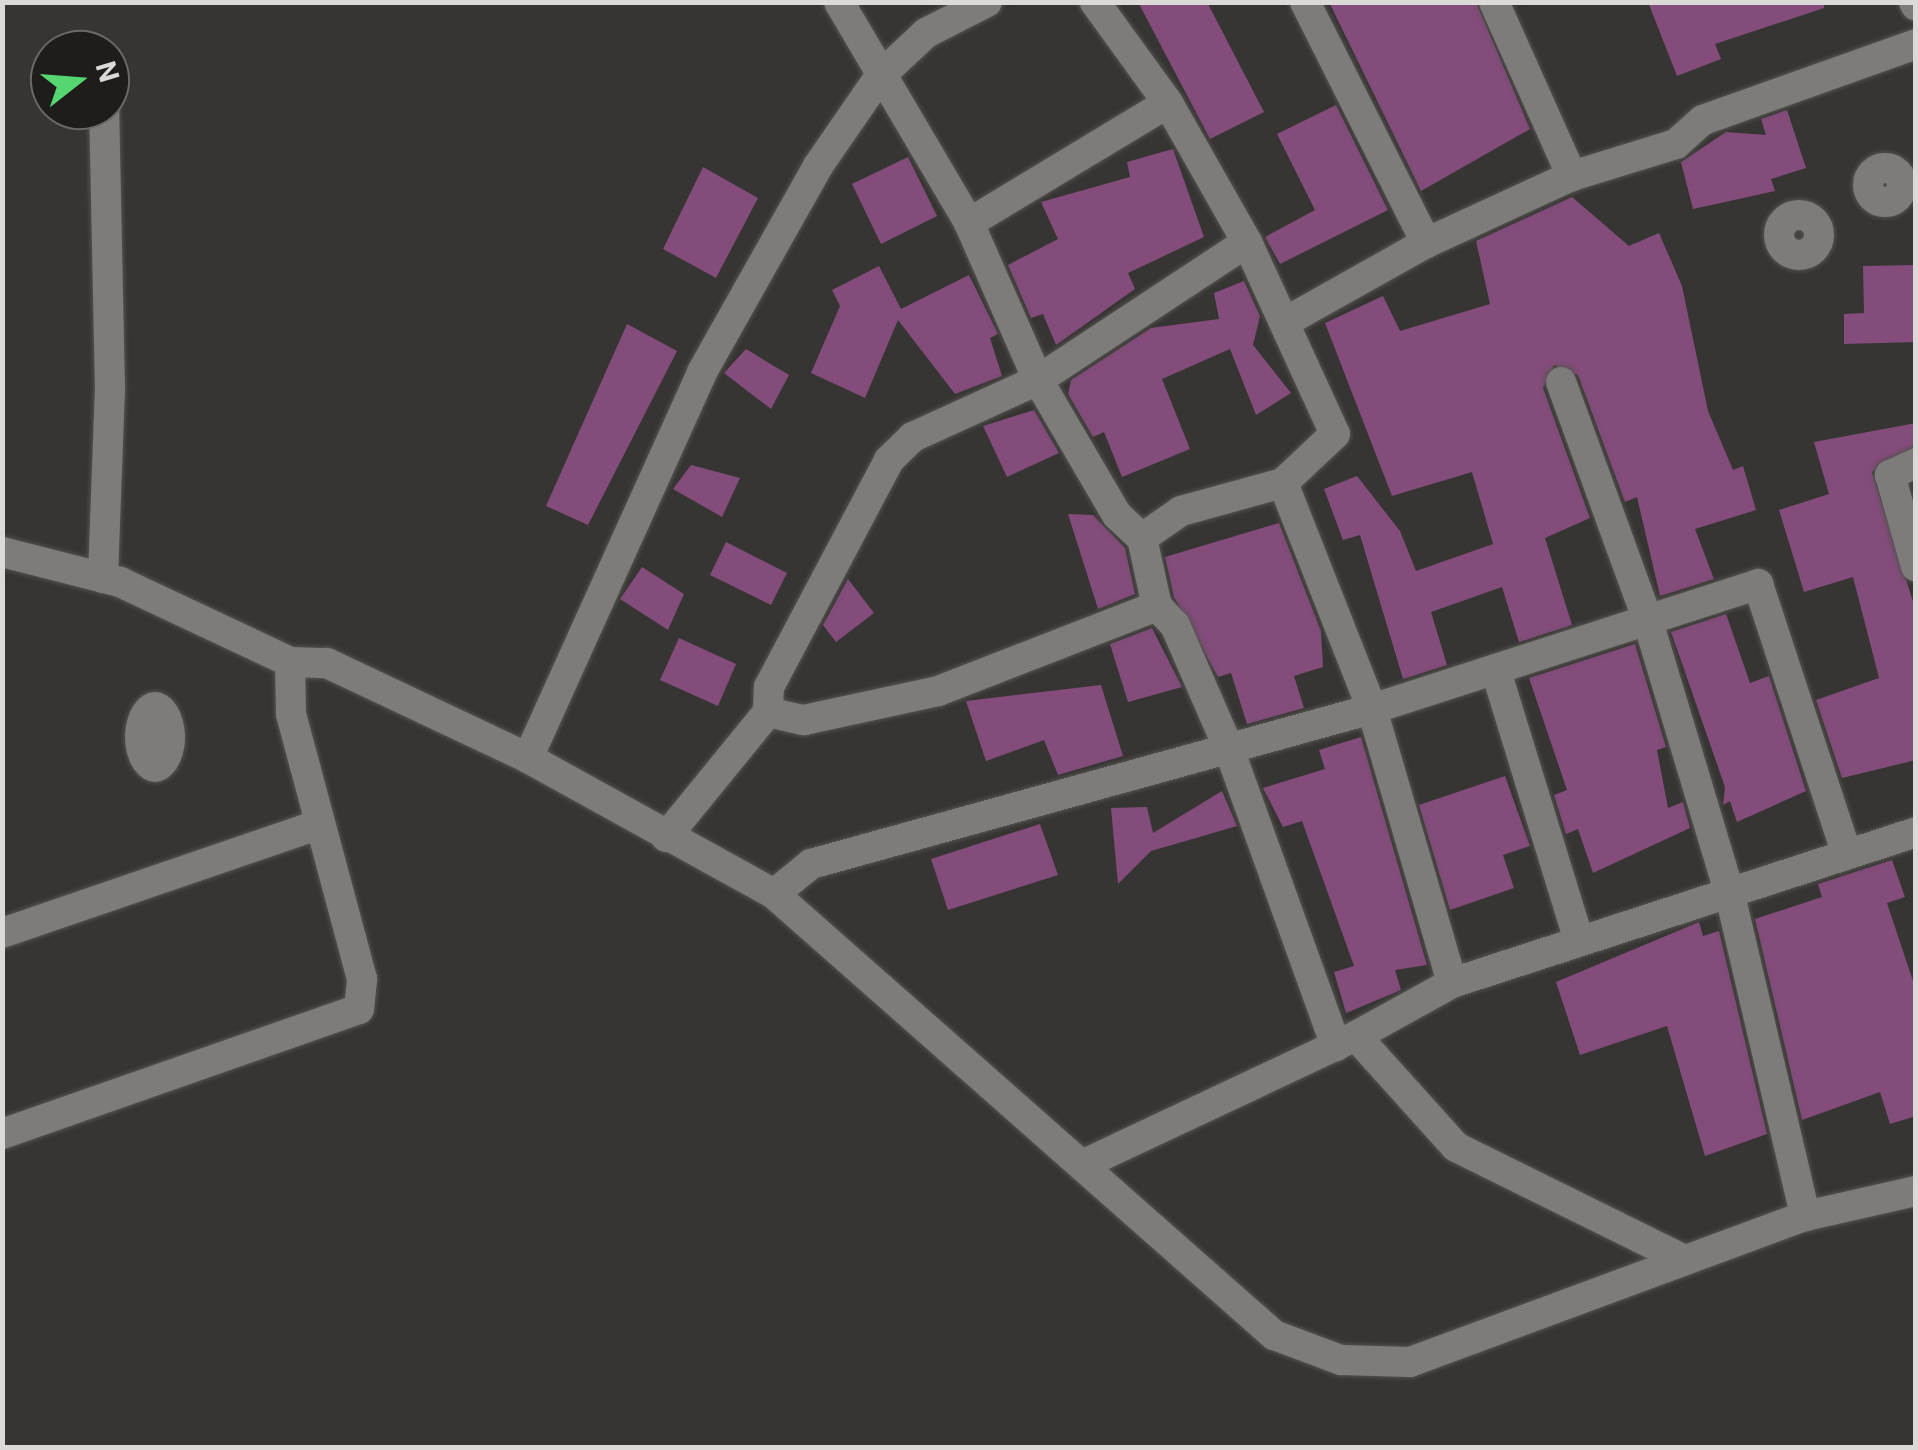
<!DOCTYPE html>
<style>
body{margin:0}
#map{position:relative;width:1918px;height:1450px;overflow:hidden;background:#373533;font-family:Roboto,sans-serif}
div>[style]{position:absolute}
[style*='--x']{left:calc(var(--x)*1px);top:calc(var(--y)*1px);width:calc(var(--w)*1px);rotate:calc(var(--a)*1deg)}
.building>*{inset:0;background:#834c7a}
.roads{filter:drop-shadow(0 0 2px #545250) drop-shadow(0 0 2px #545250)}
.street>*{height:30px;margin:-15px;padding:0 15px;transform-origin:15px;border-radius:15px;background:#7e7c7a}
.street>.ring{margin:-15px;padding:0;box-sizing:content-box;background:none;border:30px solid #7e7c7a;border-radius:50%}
span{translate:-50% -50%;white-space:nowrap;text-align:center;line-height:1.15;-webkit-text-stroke:9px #1e1d1c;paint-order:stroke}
.frame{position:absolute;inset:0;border:5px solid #dbdad8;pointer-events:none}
.north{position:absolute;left:30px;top:30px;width:100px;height:100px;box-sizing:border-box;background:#1e1d1c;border:2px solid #6a6967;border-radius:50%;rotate:73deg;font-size:28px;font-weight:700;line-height:40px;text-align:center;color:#dbdad8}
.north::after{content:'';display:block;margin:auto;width:35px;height:45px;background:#56d671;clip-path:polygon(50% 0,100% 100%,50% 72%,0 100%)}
</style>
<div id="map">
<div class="building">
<div style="clip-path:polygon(1138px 2px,1207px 2px,1264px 112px,1210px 139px)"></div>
<div style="clip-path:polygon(1329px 2px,1476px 2px,1530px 129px,1421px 191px)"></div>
<div style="clip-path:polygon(1648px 2px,1824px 2px,1824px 8px,1715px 44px,1721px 59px,1677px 76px)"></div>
<div style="clip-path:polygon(1336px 105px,1388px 210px,1280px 264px,1265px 237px,1315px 210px,1277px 134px)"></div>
<div style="clip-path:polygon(1787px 110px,1806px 168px,1771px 179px,1775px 191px,1693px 209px,1681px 162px,1726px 132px,1766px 135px,1761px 119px)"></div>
<div style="clip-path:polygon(1173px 149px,1204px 237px,1128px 273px,1135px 289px,1056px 345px,1043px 314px,1031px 318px,1008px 265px,1058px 239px,1041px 202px,1130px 177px,1127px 162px)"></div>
<div style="clip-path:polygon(908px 157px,937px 216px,881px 244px,852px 184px)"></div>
<div style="clip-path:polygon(703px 167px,758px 198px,716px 278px,663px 249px)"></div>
<div style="clip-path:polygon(1572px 197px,1629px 246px,1659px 233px,1682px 286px,1708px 411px,1733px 470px,1743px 466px,1756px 510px,1695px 529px,1714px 579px,1660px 596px,1637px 497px,1625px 502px,1578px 375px,1554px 365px,1543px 388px,1590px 518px,1545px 538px,1572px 625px,1519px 642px,1502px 587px,1431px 612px,1447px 665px,1403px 679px,1360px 535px,1343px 540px,1324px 489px,1357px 476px,1400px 531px,1416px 571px,1493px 544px,1472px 472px,1392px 496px,1325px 323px,1383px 296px,1400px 331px,1490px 304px,1476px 241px)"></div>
<div style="clip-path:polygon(1916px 265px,1916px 342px,1844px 344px,1844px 314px,1864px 313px,1863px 266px)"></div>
<div style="clip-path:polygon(879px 266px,901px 309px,969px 275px,998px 334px,990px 338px,1002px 376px,955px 394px,898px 320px,865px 398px,811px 373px,840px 306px,832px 290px)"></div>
<div style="clip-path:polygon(1244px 281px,1260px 316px,1253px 345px,1291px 393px,1256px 415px,1230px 349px,1162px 379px,1190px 449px,1122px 477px,1104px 432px,1093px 437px,1068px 394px,1071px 380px,1151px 328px,1219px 319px,1214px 293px)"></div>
<div style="clip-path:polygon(627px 324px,677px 351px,588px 525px,546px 506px)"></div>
<div style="clip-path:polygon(746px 349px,789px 375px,771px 409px,724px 373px)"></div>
<div style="clip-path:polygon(1034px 410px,1059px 453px,1007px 477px,983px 426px)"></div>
<div style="clip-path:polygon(1916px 423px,1916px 445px,1872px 472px,1916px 611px,1916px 760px,1842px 778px,1816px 700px,1879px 678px,1853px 577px,1804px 592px,1779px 510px,1829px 494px,1814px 442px)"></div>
<div style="clip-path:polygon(691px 465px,740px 478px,722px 517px,673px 489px)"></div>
<div style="clip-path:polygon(1068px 514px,1093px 515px,1125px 548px,1135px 594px,1098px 609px)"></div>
<div style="clip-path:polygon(1279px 523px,1321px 631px,1323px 667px,1294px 676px,1304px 708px,1247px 724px,1231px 673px,1218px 677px,1174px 597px,1165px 557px)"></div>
<div style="clip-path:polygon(726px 542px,787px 573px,771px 605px,710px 575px)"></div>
<div style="clip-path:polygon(642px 567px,684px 594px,668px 630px,620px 599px)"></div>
<div style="clip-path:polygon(848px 579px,874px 613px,836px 642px,823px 625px)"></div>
<div style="clip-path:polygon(1726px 614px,1750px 683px,1769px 676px,1806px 791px,1737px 822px,1730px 801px,1723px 805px,1725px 787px,1671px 632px)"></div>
<div style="clip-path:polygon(1152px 628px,1182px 687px,1128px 702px,1110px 644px)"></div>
<div style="clip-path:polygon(679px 638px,736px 664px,718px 706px,660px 680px)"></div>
<div style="clip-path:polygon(1635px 644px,1666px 747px,1657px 750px,1668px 808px,1683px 802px,1690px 828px,1593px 873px,1578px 829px,1566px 834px,1554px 795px,1567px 790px,1529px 678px)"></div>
<div style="clip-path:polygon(1101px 685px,1123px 756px,1058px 775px,1044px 740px,986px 761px,966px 701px)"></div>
<div style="clip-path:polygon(1361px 737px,1427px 965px,1395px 970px,1401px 990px,1346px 1013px,1334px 972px,1354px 966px,1302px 821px,1283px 827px,1263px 788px,1325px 769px,1319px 750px)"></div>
<div style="clip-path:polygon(1505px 776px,1530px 846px,1503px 855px,1514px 888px,1450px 910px,1419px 805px)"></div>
<div style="clip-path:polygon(1222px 791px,1237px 826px,1151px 851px,1118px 884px,1111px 808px,1147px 807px,1153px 833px)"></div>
<div style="clip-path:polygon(1040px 824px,1058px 875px,948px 910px,931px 859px)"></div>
<div style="clip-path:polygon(1892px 860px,1905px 897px,1887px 903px,1916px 990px,1916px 1116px,1890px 1124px,1880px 1092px,1802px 1120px,1755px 919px,1822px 897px,1818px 884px)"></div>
<div style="clip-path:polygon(1699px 922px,1703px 936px,1719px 931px,1767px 1134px,1705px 1156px,1667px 1026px,1580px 1055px,1556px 982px)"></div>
</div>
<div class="roads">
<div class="street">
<div style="--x:839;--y:2;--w:256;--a:59.5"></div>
<div style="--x:969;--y:223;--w:171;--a:66.3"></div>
<div style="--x:1038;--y:380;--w:156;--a:59.7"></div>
<div style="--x:1117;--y:515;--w:34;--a:43"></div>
<div style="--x:1142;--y:538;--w:70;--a:77.6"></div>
<div style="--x:1157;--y:606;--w:26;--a:47"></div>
<div style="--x:1175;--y:625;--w:135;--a:66.5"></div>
<div style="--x:1229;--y:749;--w:316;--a:70.2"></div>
<div style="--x:1305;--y:2;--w:270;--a:63.3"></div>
<div style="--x:1426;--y:243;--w:161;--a:-24.7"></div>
<div style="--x:1572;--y:176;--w:109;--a:-17.1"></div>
<div style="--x:1676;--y:144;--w:36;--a:-42"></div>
<div style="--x:1703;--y:120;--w:226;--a:-19.6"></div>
<div style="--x:1494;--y:2;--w:191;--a:65.9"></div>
<div style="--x:1914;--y:2;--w:4;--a:63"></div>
<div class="ring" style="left:1868px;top:168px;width:4px;height:4px"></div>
<div class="ring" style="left:1779px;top:215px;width:10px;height:10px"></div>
<div style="--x:969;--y:223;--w:232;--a:-31.1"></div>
<div style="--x:1247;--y:242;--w:211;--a:65.4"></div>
<div style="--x:1335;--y:434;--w:71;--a:136.7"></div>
<div style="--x:1287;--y:321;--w:159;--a:-29.3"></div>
<div style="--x:1561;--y:382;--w:251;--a:70"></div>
<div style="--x:1647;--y:618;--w:289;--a:73.3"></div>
<div style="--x:1730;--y:895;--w:330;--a:76.8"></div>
<div style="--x:1916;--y:463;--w:29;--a:155"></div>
<div style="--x:1890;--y:475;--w:95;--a:74.1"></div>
<div style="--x:1142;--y:538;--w:47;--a:-34.7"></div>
<div style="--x:1181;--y:511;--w:106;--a:-15.4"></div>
<div style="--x:1283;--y:483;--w:243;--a:68.5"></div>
<div style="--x:1372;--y:709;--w:285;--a:73.7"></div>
<div style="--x:1452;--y:983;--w:488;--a:-18"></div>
<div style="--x:2;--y:552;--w:122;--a:14.3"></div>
<div style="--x:120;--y:582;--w:188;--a:25.2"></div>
<div style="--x:103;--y:578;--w:189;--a:-87.9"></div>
<div style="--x:110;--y:389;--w:279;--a:-91.2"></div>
<div style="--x:1496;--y:671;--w:282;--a:72.9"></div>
<div class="ring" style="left:140px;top:707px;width:-4px;height:-4px"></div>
<div style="--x:768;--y:712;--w:37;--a:13"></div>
<div style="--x:804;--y:720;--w:137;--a:-12.2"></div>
<div style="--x:938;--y:691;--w:235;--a:-21.2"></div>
<div style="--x:528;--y:758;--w:423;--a:-65.7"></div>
<div style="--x:702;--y:372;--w:236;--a:-60.6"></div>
<div style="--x:818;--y:166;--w:109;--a:-55.4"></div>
<div style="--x:880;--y:76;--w:63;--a:-43.1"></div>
<div style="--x:926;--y:33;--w:68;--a:-26.9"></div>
<div style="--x:666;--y:837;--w:161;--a:-50.8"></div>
<div style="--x:768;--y:712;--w:25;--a:-88"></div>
<div style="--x:769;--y:687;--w:257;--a:-62.1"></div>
<div style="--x:889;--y:460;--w:33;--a:-44"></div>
<div style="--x:913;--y:437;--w:137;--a:-24.5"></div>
<div style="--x:1038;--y:380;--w:250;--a:-33.4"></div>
<div style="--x:1247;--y:242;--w:160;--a:-119.6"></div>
<div style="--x:1168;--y:103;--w:125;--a:-125.9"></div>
<div style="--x:774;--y:894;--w:48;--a:-39"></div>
<div style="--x:811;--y:864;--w:582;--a:-15.45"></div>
<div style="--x:1372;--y:709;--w:406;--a:-17.9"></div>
<div style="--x:1758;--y:584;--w:278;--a:71.8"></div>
<div style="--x:2;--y:933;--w:331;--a:-18.9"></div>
<div style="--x:1356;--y:1036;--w:110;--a:-28.9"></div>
<div style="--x:2;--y:1134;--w:378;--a:-19.3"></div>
<div style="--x:359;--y:1009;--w:30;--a:-84"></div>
<div style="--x:362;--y:979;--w:274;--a:-105"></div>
<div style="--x:291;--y:714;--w:52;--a:-91.1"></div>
<div style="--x:290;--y:662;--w:37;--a:2"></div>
<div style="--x:327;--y:663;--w:222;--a:25.3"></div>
<div style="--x:528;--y:758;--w:281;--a:28.9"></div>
<div style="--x:774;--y:894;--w:667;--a:41.41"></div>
<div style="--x:1274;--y:1335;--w:72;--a:20.5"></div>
<div style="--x:1341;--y:1360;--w:69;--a:1.7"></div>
<div style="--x:1410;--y:1362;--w:421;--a:-20.3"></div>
<div style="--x:1805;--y:1216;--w:114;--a:-12.7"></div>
<div style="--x:1082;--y:1165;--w:303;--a:-25.2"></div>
<div style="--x:1356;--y:1036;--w:149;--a:48"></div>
<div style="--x:1456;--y:1147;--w:255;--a:26.3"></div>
</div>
</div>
<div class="frame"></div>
<div class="north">N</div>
</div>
